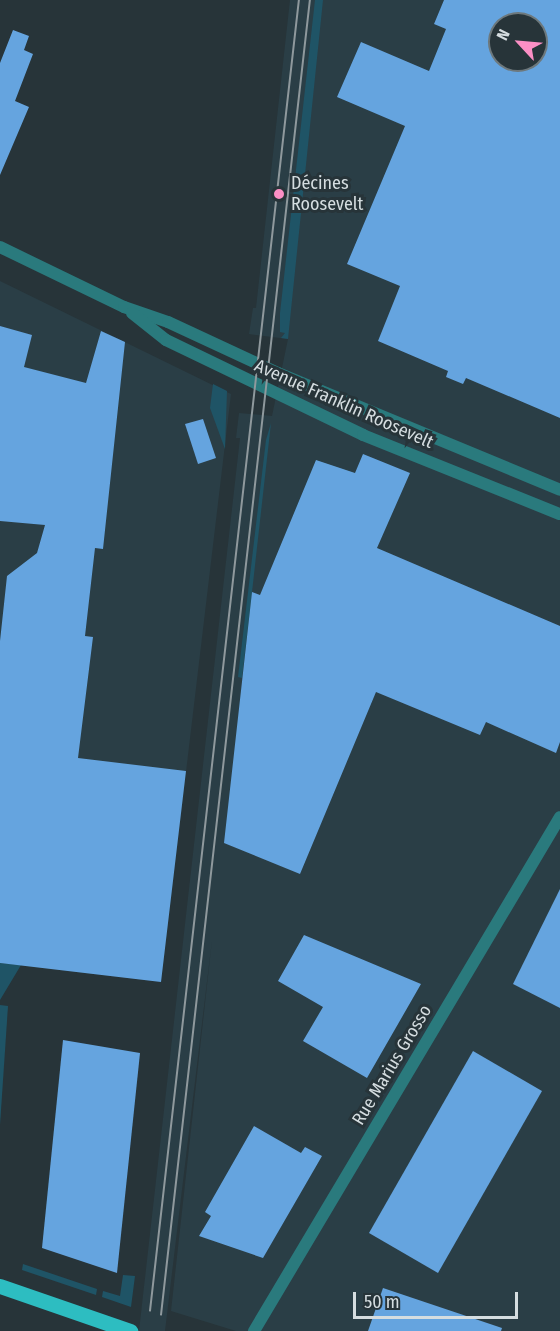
<!DOCTYPE html>
<meta charset="utf-8">
<style>
body{margin:0}
#map{position:relative;width:560px;height:1331px;overflow:hidden;background:#273439;font-family:"Fira Sans Condensed",sans-serif}
div>[style]{position:absolute}
[style*='--x']{left:calc(var(--x)*1px);top:calc(var(--y)*1px);width:calc(var(--w)*1px);rotate:calc(var(--a)*1deg)}
.built>*{inset:0;background:#2a3e46}
.green>*{inset:0;background:#1f5466}
.building>*{inset:0;background:#65a4df}
.minor>*{height:12px;margin:-6px;padding:0 6px;transform-origin:6px;border-radius:6px;background:#2a7a7d}
.tertiary>*{height:12px;margin:-6px;padding:0 6px;transform-origin:6px;border-radius:6px;background:#2a7a7d}
.primary>*{height:15px;margin:-7.5px;padding:0 7.5px;transform-origin:7.5px;border-radius:7.5px;background:#2dbdc1}
.tram>*{height:1.5px;margin:-0.75px;padding:0 0.75px;transform-origin:0.75px;border-radius:0.75px;background:#8f999d}
.dots>*{width:16px;height:16px;translate:-50% -50%;box-sizing:border-box;border:3px solid #273439;border-radius:50%}
span{translate:-50% -50%;white-space:nowrap;text-align:center;line-height:1.15;-webkit-text-stroke:6px #273439;paint-order:stroke}
.poi-label{font-size:18px;color:#d5dde0}
.left{translate:0 -50%;text-align:left}
.street-label{font-size:18px;color:#d5dde0}
.north{position:absolute;left:488px;top:12px;width:60px;height:60px;box-sizing:border-box;background:#273439;border:2px solid #6d787c;border-radius:50%;rotate:296deg;font-size:16px;font-weight:700;line-height:24px;text-align:center;color:#d5dde0}
.north::after{content:'';display:block;margin:auto;width:21px;height:27px;background:#fb8fc5;clip-path:polygon(50% 0,100% 100%,50% 72%,0 100%)}
.scale{position:absolute;left:353px;top:1292px;width:165px;height:27px;box-sizing:border-box;border:3px solid #d5dde0;border-top:0;padding-left:8px;font-size:18px;line-height:21px;white-space:nowrap;color:#d5dde0;-webkit-text-stroke:4px #273439;paint-order:stroke}
</style>
<div id="map">
<div class="built">
<div style="clip-path:polygon(evenodd,290px 0,560px 0,560px 1331px,236px 1331px,171px 1311px,212px 940px,165px 1331px,139px 1331px,240px 438px,236px 438px,239px 413px,272px 416px,288px 339px,249px 334px,253px 308px,256px 308px,290px 0,500px 24px,536px 24px,536px 60px,500px 60px,500px 24px)"></div>
<div style="clip-path:polygon(0 281px,231px 394px,161px 982px,0 963px)"></div>
</div>
<div class="green">
<div style="clip-path:polygon(315px 0,323px 0,288px 339px,281px 338px,285px 333px,280px 332px,280px 313px)"></div>
<div style="clip-path:polygon(213px 384px,227px 391px,225px 449px,210px 408px)"></div>
<div style="clip-path:polygon(271px 423px,252px 592px,242px 678px,238px 677px,266px 440px)"></div>
<div style="clip-path:polygon(0 963px,21px 965px,0 1000px)"></div>
<div style="clip-path:polygon(0 1005px,8px 1006px,0 1125px)"></div>
<div style="clip-path:polygon(23px 1264px,97px 1289px,96px 1295px,22px 1270px)"></div>
<div style="clip-path:polygon(123px 1275px,135px 1276px,131px 1307px,102px 1297px,103px 1291px,120px 1296px)"></div>
</div>
<div class="building">
<div style="clip-path:polygon(evenodd,444px 0,560px 0,560px 418px,466px 378px,463px 384px,446px 377px,448px 371px,378px 341px,400px 286px,347px 264px,405px 126px,337px 97px,361px 42px,429px 71px,446px 29px,434px 24px,444px 0,500px 24px,536px 24px,536px 60px,500px 60px,500px 24px)"></div>
<div style="clip-path:polygon(13px 30px,29px 36px,24px 50px,33px 54px,15px 101px,29px 107px,0 175px,0 63px)"></div>
<div style="clip-path:polygon(0 326px,32px 335px,24px 367px,86px 383px,101px 331px,125px 342px,103px 549px,95px 548px,85px 636px,93px 637px,78px 758px,186px 771px,161px 982px,0 963px,0 641px,7px 576px,37px 553px,45px 525px,0 521px)"></div>
<div style="clip-path:polygon(203px 419px,216px 458px,198px 464px,185px 424px)"></div>
<div style="clip-path:polygon(363px 454px,410px 473px,377px 548px,560px 626px,560px 742px,556px 753px,486px 722px,480px 735px,376px 692px,300px 874px,224px 843px,252px 592px,260px 595px,316px 460px,355px 473px)"></div>
<div style="clip-path:polygon(560px 889px,560px 1008px,513px 984px)"></div>
<div style="clip-path:polygon(304px 935px,421px 984px,367px 1078px,303px 1041px,323px 1007px,278px 981px)"></div>
<div style="clip-path:polygon(63px 1040px,140px 1053px,117px 1273px,42px 1248px)"></div>
<div style="clip-path:polygon(473px 1051px,542px 1091px,438px 1273px,369px 1233px)"></div>
<div style="clip-path:polygon(254px 1126px,301px 1153px,305px 1147px,322px 1156px,263px 1258px,199px 1236px,211px 1216px,205px 1212px)"></div>
<div style="clip-path:polygon(383px 1288px,502px 1328px,501px 1331px,368px 1331px)"></div>
</div>
<div class="minor">
<div style="--x:254;--y:1331;--w:598;--a:-59.23"></div>
</div>
<div class="tertiary">
<div style="--x:0;--y:247;--w:138;--a:25.8"></div>
<div style="--x:124;--y:307;--w:46;--a:18.8"></div>
<div style="--x:168;--y:322;--w:121;--a:24.9"></div>
<div style="--x:278;--y:373;--w:305;--a:22.5"></div>
<div style="--x:132;--y:313;--w:43;--a:38.5"></div>
<div style="--x:166;--y:340;--w:219;--a:25.7"></div>
<div style="--x:363;--y:435;--w:212;--a:21.9"></div>
</div>
<div class="primary">
<div style="--x:0;--y:1286;--w:138;--a:19.1"></div>
</div>
<div class="tram">
<div style="--x:150;--y:1311;--w:1319;--a:-83.52"></div>
<div style="--x:161;--y:1315;--w:1323;--a:-83.54"></div>
</div>
<div class="dots">
<div style="left:279px;top:194px;background:#fb8fc5"></div>
</div>
<div class="poi-label">
<span class="left" style="left:291px;top:194px">Décines<br>Roosevelt</span>
</div>
<div class="street-label">
<span style="left:344px;top:404px;rotate:24deg">Avenue Franklin Roosevelt</span>
<span style="left:392px;top:1065px;rotate:-59deg">Rue Marius Grosso</span>
</div>
<div class="north">N</div>
<div class="scale">50 m</div>
</div>
